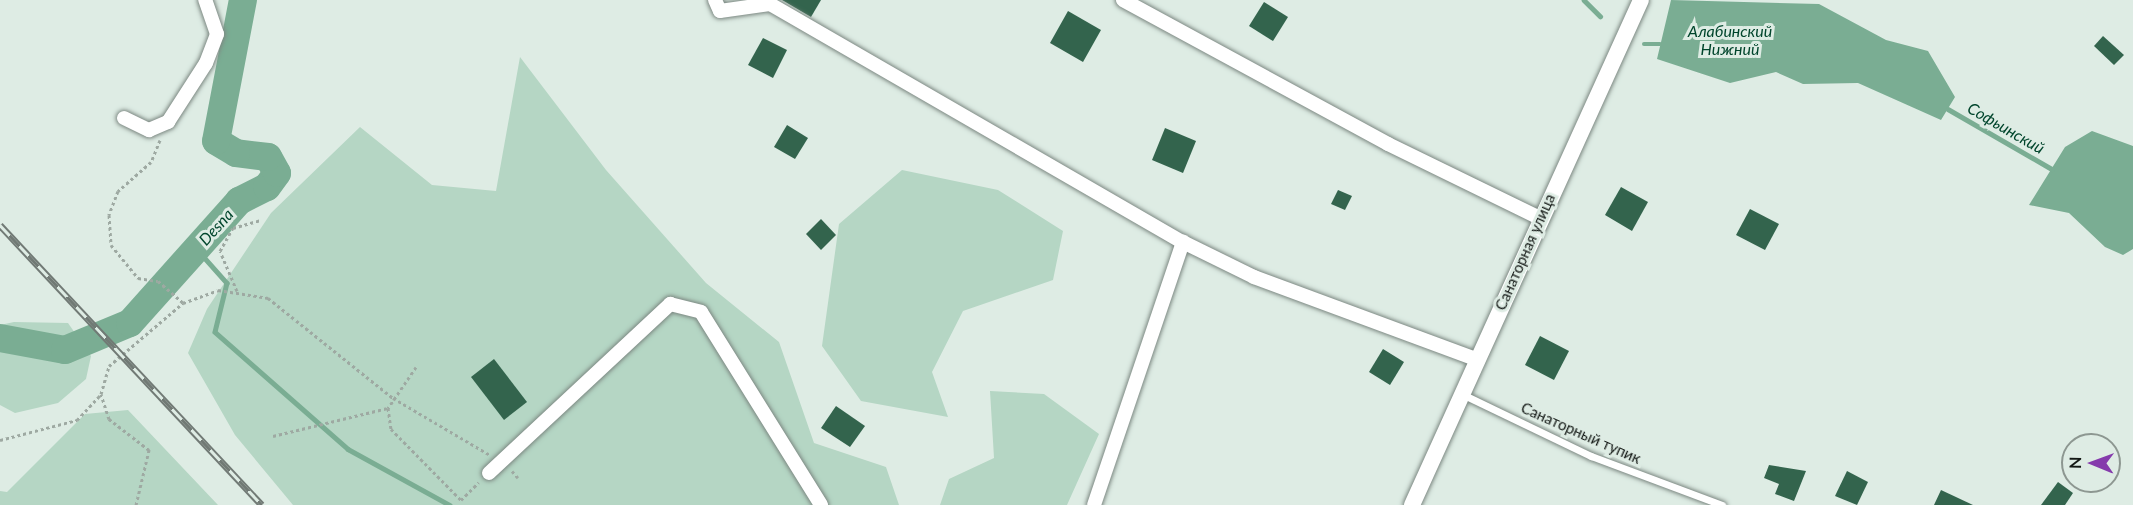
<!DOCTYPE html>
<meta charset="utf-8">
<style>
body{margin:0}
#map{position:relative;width:2133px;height:505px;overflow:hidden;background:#deece4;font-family:Lato,sans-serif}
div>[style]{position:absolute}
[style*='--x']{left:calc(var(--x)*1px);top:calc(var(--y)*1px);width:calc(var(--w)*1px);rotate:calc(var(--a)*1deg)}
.green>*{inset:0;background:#b5d6c4}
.water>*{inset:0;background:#7aad93}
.stream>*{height:4.5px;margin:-2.25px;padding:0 2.25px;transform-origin:2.25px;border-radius:2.25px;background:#7aad93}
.river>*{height:28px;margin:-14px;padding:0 14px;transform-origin:14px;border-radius:14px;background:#7aad93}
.building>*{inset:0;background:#33644d}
.path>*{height:3px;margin-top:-1.5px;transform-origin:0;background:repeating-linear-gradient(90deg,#9ea9a2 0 3px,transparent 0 6px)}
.roads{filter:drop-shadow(0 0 2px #7c8882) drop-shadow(0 0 2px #7c8882)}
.service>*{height:7px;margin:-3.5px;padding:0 3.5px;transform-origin:3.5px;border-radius:3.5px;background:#fff}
.minor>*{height:14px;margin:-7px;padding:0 7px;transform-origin:7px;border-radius:7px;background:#fff}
.tertiary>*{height:16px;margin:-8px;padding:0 8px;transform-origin:8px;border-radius:8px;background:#fff}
.rail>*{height:7px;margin-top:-3.5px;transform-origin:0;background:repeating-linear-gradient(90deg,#deece4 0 14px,#717a75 0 28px);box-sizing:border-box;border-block:2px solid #717a75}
span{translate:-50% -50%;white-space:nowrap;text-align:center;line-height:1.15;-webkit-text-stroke:6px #deece4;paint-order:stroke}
.street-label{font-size:15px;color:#131815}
.water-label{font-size:16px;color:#00452c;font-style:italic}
.north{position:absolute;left:2061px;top:433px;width:60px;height:60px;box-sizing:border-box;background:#deece4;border:2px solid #8d9791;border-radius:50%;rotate:271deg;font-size:16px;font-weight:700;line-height:24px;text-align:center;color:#131815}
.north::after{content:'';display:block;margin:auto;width:21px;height:27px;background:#853bac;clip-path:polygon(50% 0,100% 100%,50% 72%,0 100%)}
</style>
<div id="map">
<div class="green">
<div style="clip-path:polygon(520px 57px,606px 170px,706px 283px,779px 342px,814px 443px,886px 467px,899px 505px,293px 505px,235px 435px,188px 353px,207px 309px,271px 213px,360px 127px,432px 185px,496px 191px)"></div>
<div style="clip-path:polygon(902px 170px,998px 190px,1063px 231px,1053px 280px,963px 311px,932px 372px,948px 417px,861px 401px,822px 346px,839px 224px)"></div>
<div style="clip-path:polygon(14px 322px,68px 323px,91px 356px,86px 379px,58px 403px,15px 413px,0 405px,0 325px)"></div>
<div style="clip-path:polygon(990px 391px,1044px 394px,1099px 434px,1067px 505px,940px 505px,949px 479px,994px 458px)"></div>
<div style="clip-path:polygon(128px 410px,218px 505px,0 505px,0 491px,7px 492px,85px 414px)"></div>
</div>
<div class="water">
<div style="clip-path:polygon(1671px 0,1819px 4px,1886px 40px,1928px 51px,1955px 97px,1941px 120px,1858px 83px,1803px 84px,1776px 72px,1730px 83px,1657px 59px)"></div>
<div style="clip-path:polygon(2092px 131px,2133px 146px,2133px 249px,2123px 255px,2105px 247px,2069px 213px,2029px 205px,2065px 147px)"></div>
</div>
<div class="stream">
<div style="--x:1584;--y:0;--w:23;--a:45"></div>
<div style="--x:1644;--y:44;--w:16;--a:0"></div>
<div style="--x:1948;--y:109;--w:120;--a:30"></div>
<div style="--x:195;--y:247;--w:48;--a:48.4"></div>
<div style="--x:227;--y:283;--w:50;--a:103.8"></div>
<div style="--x:215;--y:332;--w:177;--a:41.3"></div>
<div style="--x:348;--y:449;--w:116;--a:28.8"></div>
</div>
<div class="river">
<div style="--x:0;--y:338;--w:66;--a:10.5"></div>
<div style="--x:65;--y:350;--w:70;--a:-22.6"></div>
<div style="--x:130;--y:323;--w:164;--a:-48.2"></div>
<div style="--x:239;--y:201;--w:31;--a:-27"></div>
<div style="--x:267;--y:187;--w:17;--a:-54"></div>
<div style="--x:277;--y:173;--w:18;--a:-119"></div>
<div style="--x:268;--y:157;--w:32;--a:-173"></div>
<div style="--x:236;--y:153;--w:23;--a:-149"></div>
<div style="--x:216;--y:141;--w:144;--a:-79.2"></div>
</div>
<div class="building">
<div style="clip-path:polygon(782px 0,821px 0,811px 17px)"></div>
<div style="clip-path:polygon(1264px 2px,1288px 17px,1273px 41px,1249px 26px)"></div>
<div style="clip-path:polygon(1068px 11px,1101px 30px,1083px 62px,1050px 43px)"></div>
<div style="clip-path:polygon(2103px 36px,2124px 55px,2114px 65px,2094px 46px)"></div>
<div style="clip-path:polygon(763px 38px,787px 50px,773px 78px,748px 65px)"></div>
<div style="clip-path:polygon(787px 125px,808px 138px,795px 159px,774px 147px)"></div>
<div style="clip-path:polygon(1165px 128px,1196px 141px,1183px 173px,1152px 160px)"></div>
<div style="clip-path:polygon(1621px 187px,1648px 202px,1632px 231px,1605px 215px)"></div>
<div style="clip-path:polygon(1338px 190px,1352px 196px,1345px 210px,1331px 204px)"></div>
<div style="clip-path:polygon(1750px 209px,1779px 224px,1765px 250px,1736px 235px)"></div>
<div style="clip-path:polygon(821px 219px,836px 235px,821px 250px,806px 234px)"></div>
<div style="clip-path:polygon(1540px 336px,1569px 351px,1554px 380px,1525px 365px)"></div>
<div style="clip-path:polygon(1383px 349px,1404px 362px,1390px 385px,1369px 372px)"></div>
<div style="clip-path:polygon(494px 359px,527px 402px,504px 420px,471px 377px)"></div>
<div style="clip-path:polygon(836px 406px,865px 426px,850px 447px,821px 428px)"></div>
<div style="clip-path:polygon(1769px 465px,1806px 471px,1794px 501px,1775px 494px,1779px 484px,1764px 478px)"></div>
<div style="clip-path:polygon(1847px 471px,1868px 482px,1857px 505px,1835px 496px)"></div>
<div style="clip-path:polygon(2058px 482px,2073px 493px,2065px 505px,2041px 505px)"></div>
<div style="clip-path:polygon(1941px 490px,1973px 505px,1934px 505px)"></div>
</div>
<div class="path">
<div style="--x:160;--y:140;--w:24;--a:112"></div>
<div style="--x:151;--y:162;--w:44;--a:138.7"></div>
<div style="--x:118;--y:191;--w:26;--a:111"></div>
<div style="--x:109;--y:215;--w:30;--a:86"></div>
<div style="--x:111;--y:245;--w:43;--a:50.7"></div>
<div style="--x:138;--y:278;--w:20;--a:9"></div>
<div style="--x:158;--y:281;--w:33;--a:41"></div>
<div style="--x:237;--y:291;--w:43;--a:-113"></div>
<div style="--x:220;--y:251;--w:26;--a:-61"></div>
<div style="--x:233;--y:228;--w:29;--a:-16"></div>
<div style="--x:416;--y:367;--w:50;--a:124.3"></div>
<div style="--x:388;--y:408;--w:21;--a:82"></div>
<div style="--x:391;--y:429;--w:100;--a:45.4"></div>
<div style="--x:461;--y:500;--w:25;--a:-45"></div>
<div style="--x:273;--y:436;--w:118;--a:-13.7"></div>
<div style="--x:0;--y:440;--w:80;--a:-14.6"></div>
<div style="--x:77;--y:420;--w:35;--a:-47"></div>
<div style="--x:512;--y:471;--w:9;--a:49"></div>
<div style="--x:136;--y:505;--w:57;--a:-76.7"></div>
<div style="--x:149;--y:450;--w:51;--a:-142.2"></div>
<div style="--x:109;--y:419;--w:26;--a:-108"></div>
<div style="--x:101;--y:394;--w:29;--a:-74"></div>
<div style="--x:109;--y:366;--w:97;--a:-40.4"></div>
<div style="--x:183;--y:303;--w:37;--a:-20"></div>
<div style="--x:218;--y:290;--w:51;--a:9.1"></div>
<div style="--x:268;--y:298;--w:160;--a:38.7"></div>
<div style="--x:393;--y:398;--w:113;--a:30.4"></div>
</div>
<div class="roads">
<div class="service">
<div style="--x:1464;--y:395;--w:141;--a:25.7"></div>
<div style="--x:1591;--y:456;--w:140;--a:20.5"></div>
</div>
<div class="minor">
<div style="--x:715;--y:0;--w:12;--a:66"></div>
<div style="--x:720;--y:11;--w:50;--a:-8"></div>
<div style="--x:770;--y:4;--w:477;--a:30"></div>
<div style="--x:1183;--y:242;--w:79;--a:26.2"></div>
<div style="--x:1254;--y:277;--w:239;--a:20.3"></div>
<div style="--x:1123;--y:0;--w:302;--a:28.5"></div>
<div style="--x:1388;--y:144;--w:169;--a:26"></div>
<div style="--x:124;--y:118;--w:28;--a:26"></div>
<div style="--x:149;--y:130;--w:21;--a:-23"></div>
<div style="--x:168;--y:122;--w:70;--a:-57.2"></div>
<div style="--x:206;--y:63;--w:31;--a:-69"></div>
<div style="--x:217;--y:34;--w:36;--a:-109"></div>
<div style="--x:489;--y:473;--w:248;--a:-43"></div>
<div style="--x:670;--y:304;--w:32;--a:14"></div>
<div style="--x:701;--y:312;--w:227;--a:58.1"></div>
<div style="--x:1094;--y:505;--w:278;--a:-71.3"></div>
</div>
<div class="tertiary">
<div style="--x:1412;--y:505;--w:554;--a:-65.61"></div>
</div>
</div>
<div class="rail">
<div style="--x:0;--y:225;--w:383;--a:46.9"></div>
</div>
<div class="street-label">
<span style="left:1525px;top:252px;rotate:-66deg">Санаторная улица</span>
<span style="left:1581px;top:433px;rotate:24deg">Санаторный тупик</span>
</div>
<div class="water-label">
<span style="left:1730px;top:40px">Алабинский<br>Нижний</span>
<span style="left:2006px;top:128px;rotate:30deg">Софьинский</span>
<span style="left:216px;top:227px;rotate:-48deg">Desna</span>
</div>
<div class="north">N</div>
</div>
